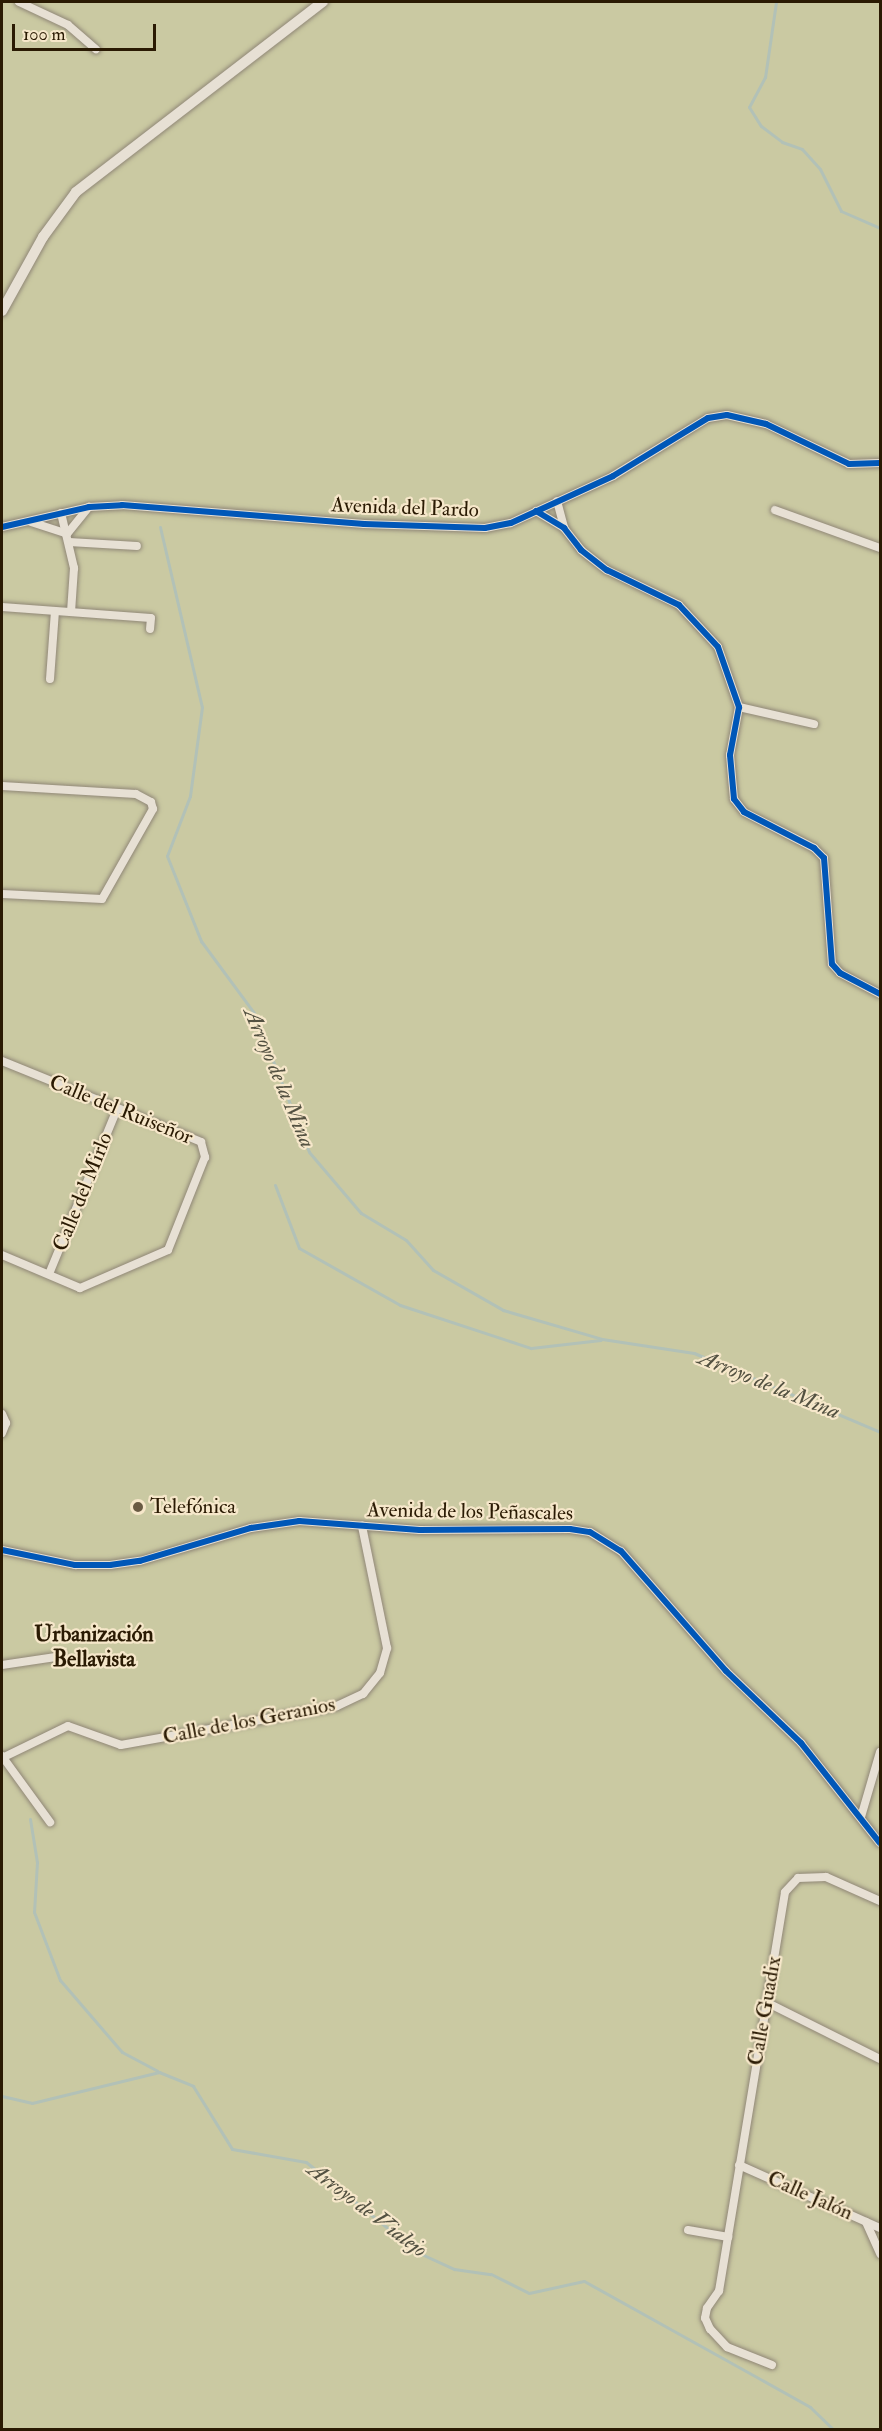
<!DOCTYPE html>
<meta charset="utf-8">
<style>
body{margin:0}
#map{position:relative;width:882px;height:2431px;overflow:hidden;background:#e2d5bd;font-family:"IM FELL Double Pica",serif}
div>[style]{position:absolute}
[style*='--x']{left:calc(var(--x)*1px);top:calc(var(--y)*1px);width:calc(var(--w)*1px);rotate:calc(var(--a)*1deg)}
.green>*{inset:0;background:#cac9a2}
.stream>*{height:3px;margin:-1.5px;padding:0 1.5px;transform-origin:1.5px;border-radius:1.5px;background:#b2c1b7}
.roads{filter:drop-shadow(0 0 2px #908777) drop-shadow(0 0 2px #908777)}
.street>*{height:8px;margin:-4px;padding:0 4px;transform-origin:4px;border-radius:4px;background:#e7e0d4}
.secondary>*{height:10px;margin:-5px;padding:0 5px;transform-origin:5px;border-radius:5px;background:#e7e0d4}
.cycleway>*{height:6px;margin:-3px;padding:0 3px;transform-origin:3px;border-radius:3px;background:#0057b8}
.dots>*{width:16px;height:16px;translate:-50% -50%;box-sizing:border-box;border:3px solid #f6e7ca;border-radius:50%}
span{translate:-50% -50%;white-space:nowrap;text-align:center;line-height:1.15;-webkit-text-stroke:4.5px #f6e7ca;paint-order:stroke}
.street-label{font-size:21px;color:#2a1a03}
.poi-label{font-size:21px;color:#2a1a03}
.left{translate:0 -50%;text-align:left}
.water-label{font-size:22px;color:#535141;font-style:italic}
.neighbourhood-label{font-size:22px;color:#2a1a03;font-weight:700}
.frame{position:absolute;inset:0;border:3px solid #2a1a03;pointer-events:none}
.scale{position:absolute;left:12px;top:24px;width:144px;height:27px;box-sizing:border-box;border:3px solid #2a1a03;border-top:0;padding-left:8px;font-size:18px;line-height:21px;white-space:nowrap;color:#2a1a03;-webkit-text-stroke:4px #f6e7ca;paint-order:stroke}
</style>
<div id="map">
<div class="green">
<div style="clip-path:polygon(2px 2px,880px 2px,880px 2429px,2px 2429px)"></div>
</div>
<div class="stream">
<div style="--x:776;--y:2;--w:76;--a:98.3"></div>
<div style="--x:765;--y:77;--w:34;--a:118"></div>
<div style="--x:749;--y:107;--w:22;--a:58"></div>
<div style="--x:761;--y:126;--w:26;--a:37"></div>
<div style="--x:782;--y:142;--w:21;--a:19"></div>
<div style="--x:802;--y:149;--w:27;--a:48"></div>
<div style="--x:820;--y:169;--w:47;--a:63.4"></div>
<div style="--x:841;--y:211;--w:43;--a:23.6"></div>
<div style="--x:160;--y:527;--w:185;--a:76.9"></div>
<div style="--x:202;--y:707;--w:90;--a:97.7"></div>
<div style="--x:190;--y:796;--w:64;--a:111"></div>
<div style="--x:167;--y:856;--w:92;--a:68.2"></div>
<div style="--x:201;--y:941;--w:89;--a:53.6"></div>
<div style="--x:254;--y:1013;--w:149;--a:68.4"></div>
<div style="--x:309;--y:1152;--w:80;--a:49.6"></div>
<div style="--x:361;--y:1213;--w:52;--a:31"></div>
<div style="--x:406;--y:1240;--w:40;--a:48"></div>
<div style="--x:433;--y:1270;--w:81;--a:29.7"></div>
<div style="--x:503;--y:1310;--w:103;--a:16.3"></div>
<div style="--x:602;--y:1339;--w:93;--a:8.7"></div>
<div style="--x:694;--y:1353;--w:202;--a:23"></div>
<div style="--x:275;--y:1185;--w:67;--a:69.1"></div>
<div style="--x:299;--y:1248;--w:116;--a:29.4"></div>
<div style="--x:400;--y:1305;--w:138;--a:18.2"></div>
<div style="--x:531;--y:1348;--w:70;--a:-6.5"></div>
<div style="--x:30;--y:1819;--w:44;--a:80.8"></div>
<div style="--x:37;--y:1862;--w:50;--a:93.4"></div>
<div style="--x:34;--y:1912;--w:73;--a:69.1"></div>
<div style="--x:60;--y:1980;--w:95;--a:49.3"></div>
<div style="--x:122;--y:2052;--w:40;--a:28"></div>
<div style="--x:2;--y:2096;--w:31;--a:13"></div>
<div style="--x:32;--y:2103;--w:131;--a:-13.7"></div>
<div style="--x:159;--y:2072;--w:37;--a:22"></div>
<div style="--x:193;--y:2086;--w:74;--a:58.2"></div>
<div style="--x:232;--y:2149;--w:75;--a:10"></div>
<div style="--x:306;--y:2162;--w:143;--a:39"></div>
<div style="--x:417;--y:2252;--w:41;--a:24.7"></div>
<div style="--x:454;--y:2269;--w:37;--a:8"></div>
<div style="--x:491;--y:2274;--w:42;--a:26.6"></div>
<div style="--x:529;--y:2293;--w:56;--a:-12.3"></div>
<div style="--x:584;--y:2281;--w:259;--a:29.1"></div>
<div style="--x:810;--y:2407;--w:33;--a:44"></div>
</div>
<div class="roads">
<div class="street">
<div style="--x:19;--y:2;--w:54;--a:25.1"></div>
<div style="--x:68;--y:25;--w:37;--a:41"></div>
<div style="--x:557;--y:501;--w:28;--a:75"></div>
<div style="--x:775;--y:510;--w:112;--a:19.9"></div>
<div style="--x:536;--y:511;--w:33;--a:31"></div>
<div style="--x:564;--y:528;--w:28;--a:52"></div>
<div style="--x:581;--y:550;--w:33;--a:38"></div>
<div style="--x:607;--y:570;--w:80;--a:25.9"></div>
<div style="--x:679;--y:605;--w:57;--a:47.1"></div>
<div style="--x:718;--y:647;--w:64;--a:70.7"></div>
<div style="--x:739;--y:707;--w:49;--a:100.6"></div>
<div style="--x:730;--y:755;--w:44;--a:84.8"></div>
<div style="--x:734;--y:799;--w:16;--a:52"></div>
<div style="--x:744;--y:812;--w:79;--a:27.2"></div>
<div style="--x:814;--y:848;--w:14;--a:45"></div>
<div style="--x:824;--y:858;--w:106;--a:85.7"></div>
<div style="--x:832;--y:964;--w:12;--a:48"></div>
<div style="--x:840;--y:973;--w:45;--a:27.7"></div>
<div style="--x:61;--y:513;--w:57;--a:76.7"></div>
<div style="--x:74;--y:568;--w:44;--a:93.9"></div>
<div style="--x:31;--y:522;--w:38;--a:18"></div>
<div style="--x:2;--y:527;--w:89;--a:-12.9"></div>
<div style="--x:89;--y:507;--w:33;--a:-3"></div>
<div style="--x:122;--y:505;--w:243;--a:4.5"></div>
<div style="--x:364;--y:524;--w:121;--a:1.9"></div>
<div style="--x:485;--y:528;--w:26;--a:-11"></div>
<div style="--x:511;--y:523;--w:112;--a:-24.7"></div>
<div style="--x:613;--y:476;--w:111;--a:-31.4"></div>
<div style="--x:708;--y:418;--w:19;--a:-9"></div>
<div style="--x:727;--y:415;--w:40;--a:13"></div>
<div style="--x:766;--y:424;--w:92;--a:25.7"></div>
<div style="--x:849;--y:464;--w:31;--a:-2"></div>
<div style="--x:67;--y:534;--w:35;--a:-51"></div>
<div style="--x:69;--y:542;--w:68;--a:3.4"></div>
<div style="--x:2;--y:607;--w:149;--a:4.2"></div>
<div style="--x:151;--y:618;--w:11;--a:95"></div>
<div style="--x:50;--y:679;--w:68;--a:-85.8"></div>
<div style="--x:739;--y:707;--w:77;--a:12.8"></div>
<div style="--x:2;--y:786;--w:134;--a:3.4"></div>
<div style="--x:136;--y:794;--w:17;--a:28"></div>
<div style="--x:151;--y:802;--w:7;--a:74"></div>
<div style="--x:153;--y:809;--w:103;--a:119.5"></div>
<div style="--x:102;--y:899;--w:100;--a:-177.1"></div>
<div style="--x:2;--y:1061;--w:215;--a:22.1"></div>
<div style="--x:201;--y:1142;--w:16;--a:75"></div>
<div style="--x:205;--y:1157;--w:100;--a:111.7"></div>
<div style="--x:168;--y:1250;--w:96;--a:156.6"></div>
<div style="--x:80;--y:1288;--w:85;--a:-157.1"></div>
<div style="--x:49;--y:1274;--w:178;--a:-67.6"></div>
<div style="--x:2;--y:1414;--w:10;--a:66"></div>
<div style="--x:6;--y:1423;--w:11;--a:112"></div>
<div style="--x:2;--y:1550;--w:75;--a:11.6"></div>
<div style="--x:75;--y:1565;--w:35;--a:0"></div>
<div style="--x:110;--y:1565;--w:30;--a:-8"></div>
<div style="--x:140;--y:1561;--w:116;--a:-16.6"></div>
<div style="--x:251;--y:1528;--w:49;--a:-8.3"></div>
<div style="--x:299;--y:1521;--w:121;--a:4.3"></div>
<div style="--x:420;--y:1530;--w:150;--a:-0.4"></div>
<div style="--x:570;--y:1529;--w:20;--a:9"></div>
<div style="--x:590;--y:1532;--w:36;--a:32"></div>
<div style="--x:621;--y:1551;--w:159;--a:48.8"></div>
<div style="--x:726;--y:1671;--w:104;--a:43.8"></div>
<div style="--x:801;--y:1743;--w:127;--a:51.7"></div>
<div style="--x:2;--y:1665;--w:61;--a:-8.5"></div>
<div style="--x:2;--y:1756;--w:82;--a:54"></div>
<div style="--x:2;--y:1758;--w:73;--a:-25.9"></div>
<div style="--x:68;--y:1726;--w:56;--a:19.7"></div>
<div style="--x:121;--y:1745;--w:219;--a:-10.2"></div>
<div style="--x:337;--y:1706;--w:29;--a:-25"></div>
<div style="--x:363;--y:1694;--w:27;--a:-51"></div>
<div style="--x:380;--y:1673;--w:26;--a:-74"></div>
<div style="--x:387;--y:1648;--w:125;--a:-101.6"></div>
<div style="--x:861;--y:1817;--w:68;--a:-73.7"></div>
<div style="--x:766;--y:2002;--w:127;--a:26.6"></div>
<div style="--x:739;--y:2165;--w:154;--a:24.1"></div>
<div style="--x:866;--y:2222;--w:35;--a:66"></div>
<div style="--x:688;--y:2230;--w:41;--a:9.9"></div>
<div style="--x:772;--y:2365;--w:48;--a:-158.2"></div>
<div style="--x:727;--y:2347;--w:25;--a:-133"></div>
<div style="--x:710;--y:2329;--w:12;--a:-114"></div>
<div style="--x:705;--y:2318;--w:10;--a:-79"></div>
<div style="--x:707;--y:2308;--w:21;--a:-55"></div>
<div style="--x:719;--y:2291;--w:404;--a:-80.6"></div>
<div style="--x:785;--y:1892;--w:19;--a:-47"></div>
<div style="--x:798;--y:1878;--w:28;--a:-2"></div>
<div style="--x:826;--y:1877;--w:59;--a:24"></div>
</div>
<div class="secondary">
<div style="--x:2;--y:311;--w:85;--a:-61"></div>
<div style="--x:43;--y:237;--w:56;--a:-53.7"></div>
<div style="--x:76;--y:192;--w:312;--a:-37.6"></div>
</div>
</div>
<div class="cycleway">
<div style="--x:536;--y:511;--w:33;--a:31"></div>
<div style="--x:564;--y:528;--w:28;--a:52"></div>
<div style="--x:581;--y:550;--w:33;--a:38"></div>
<div style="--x:607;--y:570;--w:80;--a:25.9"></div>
<div style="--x:679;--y:605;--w:57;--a:47.1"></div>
<div style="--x:718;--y:647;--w:64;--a:70.7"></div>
<div style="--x:739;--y:707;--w:49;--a:100.6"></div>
<div style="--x:730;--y:755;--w:44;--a:84.8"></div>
<div style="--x:734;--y:799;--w:16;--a:52"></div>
<div style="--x:744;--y:812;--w:79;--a:27.2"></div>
<div style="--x:814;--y:848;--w:14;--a:45"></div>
<div style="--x:824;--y:858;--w:106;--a:85.7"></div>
<div style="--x:832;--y:964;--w:12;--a:48"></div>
<div style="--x:840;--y:973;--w:45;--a:27.7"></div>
<div style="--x:2;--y:527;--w:89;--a:-12.9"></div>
<div style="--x:89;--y:507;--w:33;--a:-3"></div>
<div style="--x:122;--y:505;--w:243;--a:4.5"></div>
<div style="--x:364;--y:524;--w:121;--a:1.9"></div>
<div style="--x:485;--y:528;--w:26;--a:-11"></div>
<div style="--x:511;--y:523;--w:112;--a:-24.7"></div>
<div style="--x:613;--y:476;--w:111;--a:-31.4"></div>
<div style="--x:708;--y:418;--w:19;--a:-9"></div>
<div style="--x:727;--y:415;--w:40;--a:13"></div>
<div style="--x:766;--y:424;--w:92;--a:25.7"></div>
<div style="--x:849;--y:464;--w:31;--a:-2"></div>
<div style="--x:2;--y:1550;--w:75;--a:11.6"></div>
<div style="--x:75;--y:1565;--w:35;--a:0"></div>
<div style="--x:110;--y:1565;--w:30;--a:-8"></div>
<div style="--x:140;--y:1561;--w:116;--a:-16.6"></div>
<div style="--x:251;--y:1528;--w:49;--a:-8.3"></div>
<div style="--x:299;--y:1521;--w:121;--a:4.3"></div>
<div style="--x:420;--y:1530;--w:150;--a:-0.4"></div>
<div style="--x:570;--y:1529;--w:20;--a:9"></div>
<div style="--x:590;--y:1532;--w:36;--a:32"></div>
<div style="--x:621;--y:1551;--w:159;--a:48.8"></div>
<div style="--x:726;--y:1671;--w:104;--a:43.8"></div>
<div style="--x:801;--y:1743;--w:127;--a:51.7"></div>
</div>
<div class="dots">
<div style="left:138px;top:1507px;background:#6a5b44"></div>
</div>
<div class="street-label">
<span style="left:405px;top:508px;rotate:2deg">Avenida del Pardo</span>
<span style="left:121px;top:1110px;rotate:22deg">Calle del Ruiseñor</span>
<span style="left:83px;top:1192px;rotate:-68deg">Calle del Mirlo</span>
<span style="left:470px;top:1512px;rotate:1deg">Avenida de los Peñascales</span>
<span style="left:249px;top:1721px;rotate:-11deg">Calle de los Geranios</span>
<span style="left:765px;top:2011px;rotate:-80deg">Calle Guadix</span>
<span style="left:810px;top:2196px;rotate:24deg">Calle Jalón</span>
</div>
<div class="poi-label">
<span class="left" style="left:150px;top:1507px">Telefónica</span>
</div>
<div class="water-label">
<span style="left:279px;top:1078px;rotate:67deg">Arroyo de la Mina</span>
<span style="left:769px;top:1385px;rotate:22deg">Arroyo de la Mina</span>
<span style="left:367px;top:2210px;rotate:37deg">Arroyo de Vialejo</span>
</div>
<div class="neighbourhood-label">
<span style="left:94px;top:1647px">Urbanización<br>Bellavista</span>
</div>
<div class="frame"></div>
<div class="scale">100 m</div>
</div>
